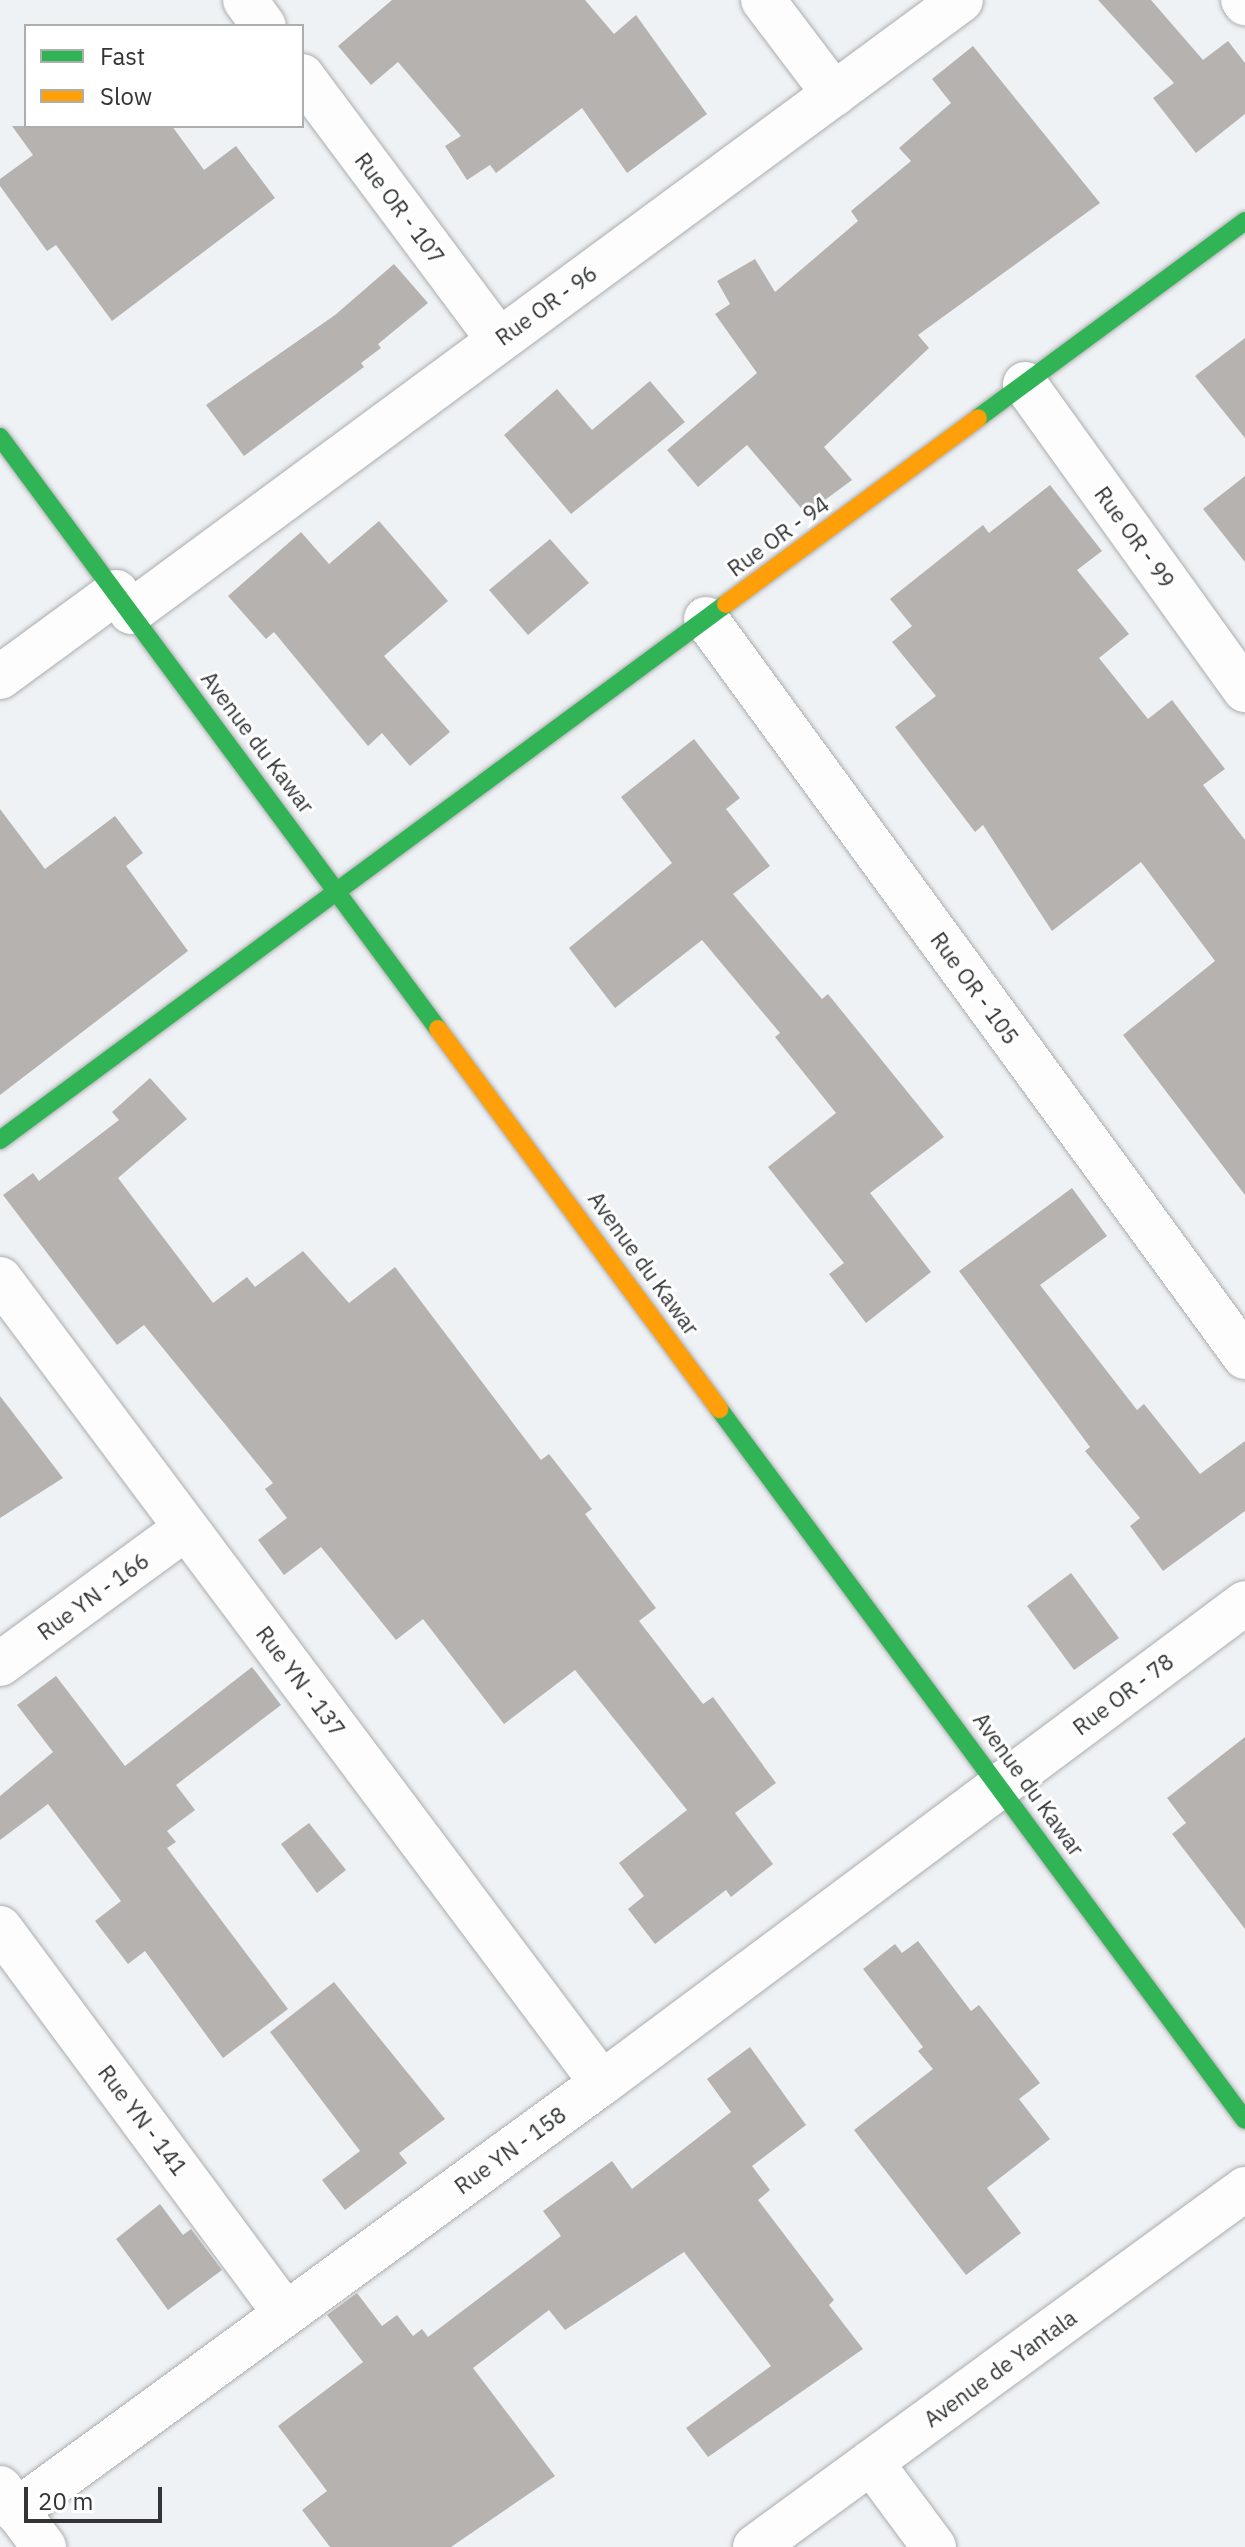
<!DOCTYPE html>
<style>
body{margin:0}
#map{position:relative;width:1245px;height:2547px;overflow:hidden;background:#eff2f4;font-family:"IBM Plex Sans",sans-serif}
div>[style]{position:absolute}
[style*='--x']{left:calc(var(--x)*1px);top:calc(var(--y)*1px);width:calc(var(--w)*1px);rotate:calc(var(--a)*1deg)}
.building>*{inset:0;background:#b6b2af}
.roads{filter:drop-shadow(0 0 2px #abadaf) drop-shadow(0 0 2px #abadaf)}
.street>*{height:44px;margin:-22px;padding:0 22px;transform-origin:22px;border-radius:22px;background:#fdfdfd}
.fast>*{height:18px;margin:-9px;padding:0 9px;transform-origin:9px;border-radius:9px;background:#30b455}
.slow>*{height:18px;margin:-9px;padding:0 9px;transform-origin:9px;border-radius:9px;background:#ff9f0a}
span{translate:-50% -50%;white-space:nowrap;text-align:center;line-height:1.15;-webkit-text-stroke:6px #fff;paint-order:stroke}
.street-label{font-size:22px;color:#323435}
.legend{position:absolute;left:24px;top:24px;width:280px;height:104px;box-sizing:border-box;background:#fff;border:2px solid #adaeae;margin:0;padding:10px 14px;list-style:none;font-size:24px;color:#323435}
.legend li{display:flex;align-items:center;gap:16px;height:40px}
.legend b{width:40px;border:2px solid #adaeae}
.scale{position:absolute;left:24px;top:2487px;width:138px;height:36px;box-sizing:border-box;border:4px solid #323435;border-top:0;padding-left:10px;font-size:24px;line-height:28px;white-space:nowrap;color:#323435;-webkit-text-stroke:6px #fff;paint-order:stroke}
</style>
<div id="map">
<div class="building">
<div style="clip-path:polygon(392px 0,585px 0,614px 34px,636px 15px,707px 114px,627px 173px,582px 108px,496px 173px,490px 165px,467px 180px,445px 146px,461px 136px,398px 62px,371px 85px,338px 46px)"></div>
<div style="clip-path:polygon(1098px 0,1151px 0,1203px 60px,1228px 41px,1245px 63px,1245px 114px,1196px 153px,1153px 98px,1174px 83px)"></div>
<div style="clip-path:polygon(973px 46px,1100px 203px,918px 335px,929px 348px,824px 447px,852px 480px,806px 514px,747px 445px,698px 487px,667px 450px,757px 373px,715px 314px,730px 304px,717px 281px,755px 259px,775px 292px,858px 221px,851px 211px,911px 161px,899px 148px,951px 103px,932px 79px)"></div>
<div style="clip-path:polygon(12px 126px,172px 126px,204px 170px,236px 146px,275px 198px,112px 321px,56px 245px,47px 251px,0 186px,0 179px,33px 155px)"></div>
<div style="clip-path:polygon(394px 264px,428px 303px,378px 344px,381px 348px,361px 363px,364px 367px,244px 456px,206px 405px,335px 315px)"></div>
<div style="clip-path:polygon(1245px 338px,1245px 438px,1195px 376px)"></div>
<div style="clip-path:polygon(650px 381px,685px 422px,571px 514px,504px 435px,557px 389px,592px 430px)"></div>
<div style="clip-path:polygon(1245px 476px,1245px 562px,1203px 509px)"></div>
<div style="clip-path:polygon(1050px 485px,1102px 551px,1077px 570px,1129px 634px,1099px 658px,1148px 719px,1172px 700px,1225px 769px,1203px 785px,1245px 840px,1245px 1195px,1123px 1035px,1215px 961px,1141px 862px,1052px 931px,983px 825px,975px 832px,895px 727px,936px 696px,892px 642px,912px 626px,890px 599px,983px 525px,989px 533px)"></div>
<div style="clip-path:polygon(379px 521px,448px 601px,384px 656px,450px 732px,410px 766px,382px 733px,368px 746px,274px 632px,266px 639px,228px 596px,301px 532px,329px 564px)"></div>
<div style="clip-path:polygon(550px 539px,589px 583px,528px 635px,489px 590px)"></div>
<div style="clip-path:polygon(694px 739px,740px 798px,726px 809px,770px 866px,733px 894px,822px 999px,828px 994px,944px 1137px,870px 1193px,931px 1272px,866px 1323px,829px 1274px,844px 1263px,768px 1167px,836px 1113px,775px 1037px,780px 1033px,702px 940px,615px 1008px,569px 948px,672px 863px,621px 797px)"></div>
<div style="clip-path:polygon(0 809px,45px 869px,115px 816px,143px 853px,126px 866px,188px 951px,0 1095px)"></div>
<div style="clip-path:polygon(150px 1078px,187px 1119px,118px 1178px,213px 1303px,247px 1277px,255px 1287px,303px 1251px,349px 1303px,395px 1267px,541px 1460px,549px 1454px,592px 1509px,585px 1514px,656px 1608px,639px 1621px,703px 1704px,713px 1697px,776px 1783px,735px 1813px,773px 1864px,731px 1897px,726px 1890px,655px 1944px,628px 1909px,644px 1896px,619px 1863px,687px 1810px,575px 1670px,504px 1724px,423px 1619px,396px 1640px,321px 1547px,284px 1575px,258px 1540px,287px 1518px,265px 1489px,273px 1483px,144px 1325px,117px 1345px,3px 1195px,33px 1173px,39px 1181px,119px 1120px,112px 1112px)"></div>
<div style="clip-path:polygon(1072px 1188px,1107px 1236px,1040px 1285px,1137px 1410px,1144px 1404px,1200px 1474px,1245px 1441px,1245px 1511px,1163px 1571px,1130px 1526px,1140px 1518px,1085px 1451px,1090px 1447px,959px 1271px)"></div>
<div style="clip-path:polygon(0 1396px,63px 1478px,0 1518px)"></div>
<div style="clip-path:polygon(1071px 1573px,1119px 1638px,1074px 1670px,1027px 1606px)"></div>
<div style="clip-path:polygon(252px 1667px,281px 1705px,176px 1785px,195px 1810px,167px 1831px,176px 1842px,167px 1848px,288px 2009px,223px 2058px,145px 1951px,128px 1964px,95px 1921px,121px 1901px,48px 1804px,0 1840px,0 1796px,53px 1752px,17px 1705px,56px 1676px,125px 1766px)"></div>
<div style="clip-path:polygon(1245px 1737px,1245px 1929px,1172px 1834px,1186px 1823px,1167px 1798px)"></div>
<div style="clip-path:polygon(309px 1823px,346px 1870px,317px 1893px,281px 1844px)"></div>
<div style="clip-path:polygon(918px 1941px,971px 2011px,979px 2005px,1040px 2083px,1019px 2099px,1050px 2139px,987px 2188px,1021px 2233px,966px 2275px,854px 2130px,933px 2069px,918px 2051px,923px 2047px,863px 1969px,895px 1944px,902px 1953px)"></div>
<div style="clip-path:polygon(334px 1982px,445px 2119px,399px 2153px,407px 2163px,345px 2210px,322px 2180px,360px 2151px,270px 2032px)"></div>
<div style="clip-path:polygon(750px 2047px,806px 2125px,752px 2166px,770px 2190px,758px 2200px,834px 2300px,829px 2305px,863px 2349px,708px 2457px,686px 2428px,771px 2366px,684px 2252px,565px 2330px,549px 2310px,473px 2368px,555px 2476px,451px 2547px,330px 2547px,302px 2510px,327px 2491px,278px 2426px,363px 2362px,327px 2315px,357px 2293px,382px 2326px,397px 2315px,413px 2336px,422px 2329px,428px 2337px,561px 2236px,543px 2211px,612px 2161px,632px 2189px,731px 2112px,707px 2079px)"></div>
<div style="clip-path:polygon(160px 2204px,183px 2235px,191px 2229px,222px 2270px,168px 2310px,116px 2239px)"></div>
</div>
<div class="roads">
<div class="street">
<div style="--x:245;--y:0;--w:32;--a:54"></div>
<div style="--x:763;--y:0;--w:118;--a:52.9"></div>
<div style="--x:1243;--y:0;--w:4;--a:56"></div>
<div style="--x:302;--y:76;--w:329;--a:53.3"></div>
<div style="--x:1025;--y:384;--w:377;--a:54.3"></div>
<div style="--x:131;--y:612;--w:1031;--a:-36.4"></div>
<div style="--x:706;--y:619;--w:914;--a:53.86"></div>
<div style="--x:0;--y:677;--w:144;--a:-36.2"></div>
<div style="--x:0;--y:1279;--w:1004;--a:53.18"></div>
<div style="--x:0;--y:1664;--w:230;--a:-36.2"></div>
<div style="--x:0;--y:1928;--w:479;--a:53.5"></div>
<div style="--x:871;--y:2462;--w:106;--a:53.5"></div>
<div style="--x:0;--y:2488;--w:74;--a:53.3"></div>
<div style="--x:16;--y:2511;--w:726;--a:-36.14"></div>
<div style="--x:602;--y:2083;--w:802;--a:-36.74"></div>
<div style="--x:755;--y:2547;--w:607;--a:-36.15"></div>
</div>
<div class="fast">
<div style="--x:978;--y:418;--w:332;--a:-36.4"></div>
<div style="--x:0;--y:437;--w:736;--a:53.5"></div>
<div style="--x:0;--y:1140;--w:902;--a:-36.44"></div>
<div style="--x:719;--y:1409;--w:884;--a:53.51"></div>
</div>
<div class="slow">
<div style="--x:726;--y:604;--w:313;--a:-36.4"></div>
<div style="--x:438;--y:1029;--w:473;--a:53.5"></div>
</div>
</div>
<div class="street-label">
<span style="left:400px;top:208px;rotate:53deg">Rue OR - 107</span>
<span style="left:546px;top:305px;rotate:-36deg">Rue OR - 96</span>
<span style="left:778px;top:536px;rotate:-36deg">Rue OR - 94</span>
<span style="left:1135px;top:537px;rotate:54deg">Rue OR - 99</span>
<span style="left:258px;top:742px;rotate:53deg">Avenue du Kawar</span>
<span style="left:975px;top:988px;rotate:54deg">Rue OR - 105</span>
<span style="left:644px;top:1263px;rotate:54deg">Avenue du Kawar</span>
<span style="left:93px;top:1596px;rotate:-36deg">Rue YN - 166</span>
<span style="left:301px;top:1681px;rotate:53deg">Rue YN - 137</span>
<span style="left:1123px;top:1694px;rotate:-37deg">Rue OR - 78</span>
<span style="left:1029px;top:1784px;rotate:54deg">Avenue du Kawar</span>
<span style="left:143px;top:2120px;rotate:53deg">Rue YN - 141</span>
<span style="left:510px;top:2150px;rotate:-36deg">Rue YN - 158</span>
<span style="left:1000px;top:2368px;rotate:-36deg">Avenue de Yantala</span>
</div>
<ul class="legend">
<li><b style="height:10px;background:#30b455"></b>Fast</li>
<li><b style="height:10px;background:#ff9f0a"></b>Slow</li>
</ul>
<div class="scale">20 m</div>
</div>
